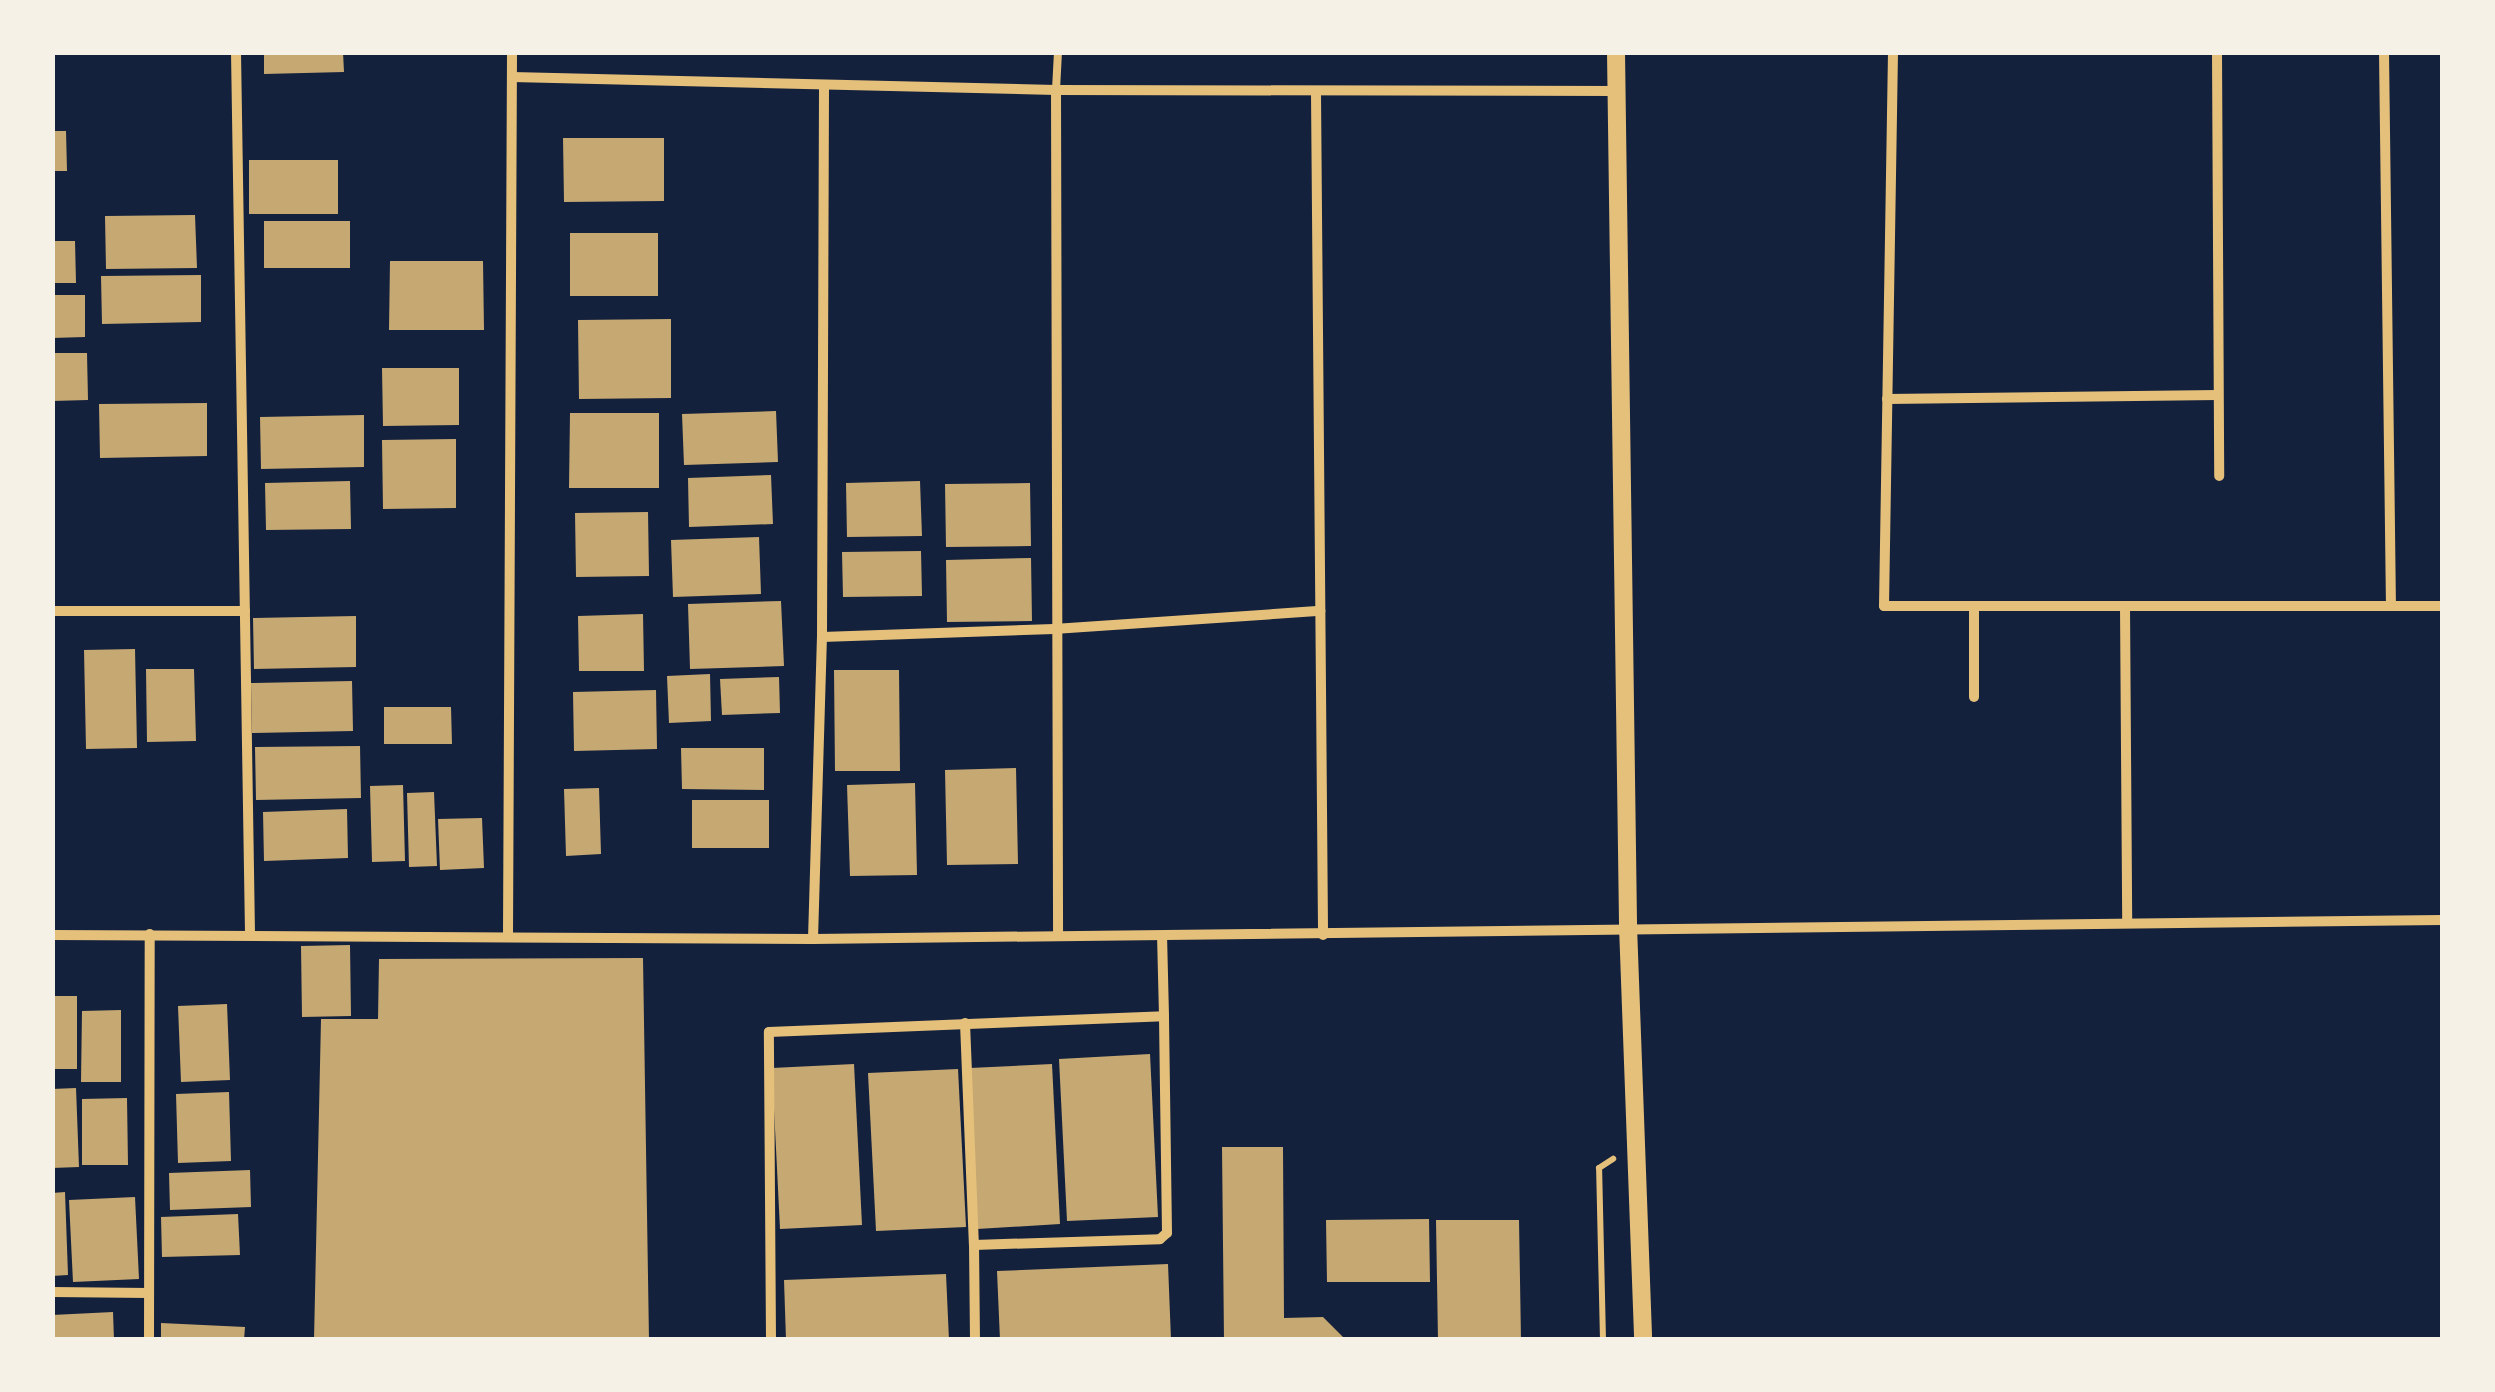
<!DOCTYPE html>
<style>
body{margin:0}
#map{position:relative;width:2495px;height:1392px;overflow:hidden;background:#14213d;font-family:"PT Sans",sans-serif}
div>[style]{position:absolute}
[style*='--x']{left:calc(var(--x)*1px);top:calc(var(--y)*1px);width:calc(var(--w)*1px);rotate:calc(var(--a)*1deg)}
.building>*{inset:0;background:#c6a872}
.path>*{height:6px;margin:-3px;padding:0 3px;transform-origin:3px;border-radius:3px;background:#e5c07b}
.service>*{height:8px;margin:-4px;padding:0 4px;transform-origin:4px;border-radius:4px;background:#e5c07b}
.minor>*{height:10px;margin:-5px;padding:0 5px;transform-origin:5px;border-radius:5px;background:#e5c07b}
.tertiary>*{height:18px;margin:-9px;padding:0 9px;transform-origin:9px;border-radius:9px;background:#e5c07b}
span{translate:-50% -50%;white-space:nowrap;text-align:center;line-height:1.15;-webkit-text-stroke:9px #f6f1e7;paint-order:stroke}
.frame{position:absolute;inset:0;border:55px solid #f6f1e7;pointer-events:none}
</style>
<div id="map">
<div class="building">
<div style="clip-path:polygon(264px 52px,343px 52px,344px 72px,264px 74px)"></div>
<div style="clip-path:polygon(52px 131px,66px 131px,67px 171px,52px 171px)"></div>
<div style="clip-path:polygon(563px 138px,664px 138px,664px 201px,564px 202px)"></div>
<div style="clip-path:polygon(249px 160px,338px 160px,338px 214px,249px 214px)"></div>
<div style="clip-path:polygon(195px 215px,197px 268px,106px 269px,105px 216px)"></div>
<div style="clip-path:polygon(264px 221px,350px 221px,350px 268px,264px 268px)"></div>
<div style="clip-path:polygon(570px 233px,658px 233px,658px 296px,570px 296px)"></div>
<div style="clip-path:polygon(52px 241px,75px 241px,76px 283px,52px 283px)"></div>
<div style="clip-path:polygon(390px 261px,483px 261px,484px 330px,389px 330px)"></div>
<div style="clip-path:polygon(201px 275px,201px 322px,102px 324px,101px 276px)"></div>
<div style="clip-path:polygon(52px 295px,85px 295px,85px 337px,52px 338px)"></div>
<div style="clip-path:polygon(671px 319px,671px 398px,579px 399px,578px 320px)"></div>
<div style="clip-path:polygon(52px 353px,87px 353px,88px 400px,52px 401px)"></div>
<div style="clip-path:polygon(382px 368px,459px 368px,459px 425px,383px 426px)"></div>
<div style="clip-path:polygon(207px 403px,207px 456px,100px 458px,99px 404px)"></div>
<div style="clip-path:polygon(776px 411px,778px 462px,684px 465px,682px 414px)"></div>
<div style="clip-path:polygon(570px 413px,659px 413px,659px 488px,569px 488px)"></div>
<div style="clip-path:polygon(364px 415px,364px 467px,261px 469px,260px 417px)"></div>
<div style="clip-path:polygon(456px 439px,456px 508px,383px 509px,382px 440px)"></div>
<div style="clip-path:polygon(771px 475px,773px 524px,689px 527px,688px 478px)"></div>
<div style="clip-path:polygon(350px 481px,351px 529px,266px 530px,265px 483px)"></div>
<div style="clip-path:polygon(920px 481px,922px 536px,847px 537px,846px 483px)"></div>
<div style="clip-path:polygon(1030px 483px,1031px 546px,946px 547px,945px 484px)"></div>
<div style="clip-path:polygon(648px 512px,649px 576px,576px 577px,575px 513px)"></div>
<div style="clip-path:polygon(759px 537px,761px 594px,673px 597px,671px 540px)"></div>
<div style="clip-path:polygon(921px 551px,922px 596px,843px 597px,842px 552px)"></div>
<div style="clip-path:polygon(1031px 558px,1032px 621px,947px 622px,946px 560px)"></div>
<div style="clip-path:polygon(781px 601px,784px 666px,690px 669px,688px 604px)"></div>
<div style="clip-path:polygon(643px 614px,644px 671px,579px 671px,578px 616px)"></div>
<div style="clip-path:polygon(356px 616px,356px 667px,254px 669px,253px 618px)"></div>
<div style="clip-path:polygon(135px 649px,137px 748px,86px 749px,84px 650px)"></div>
<div style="clip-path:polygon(146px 669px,194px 669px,196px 741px,147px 742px)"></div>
<div style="clip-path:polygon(834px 670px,899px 670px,900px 771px,835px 771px)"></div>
<div style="clip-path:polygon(710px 674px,711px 721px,669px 723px,667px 676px)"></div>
<div style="clip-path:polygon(779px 677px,780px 713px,722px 715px,720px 679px)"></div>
<div style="clip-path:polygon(352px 681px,353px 731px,252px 733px,251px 683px)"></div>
<div style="clip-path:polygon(656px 690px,657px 749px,574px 751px,573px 692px)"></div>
<div style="clip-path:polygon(384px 707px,451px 707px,452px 744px,384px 744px)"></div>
<div style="clip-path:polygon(360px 746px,361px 798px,256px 800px,255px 747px)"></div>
<div style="clip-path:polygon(681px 748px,764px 748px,764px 790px,682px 789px)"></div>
<div style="clip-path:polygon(1016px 768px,1018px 864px,947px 865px,945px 770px)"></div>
<div style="clip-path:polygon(915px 783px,917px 875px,850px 876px,847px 785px)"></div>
<div style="clip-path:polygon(403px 785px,405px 861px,372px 862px,370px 786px)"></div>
<div style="clip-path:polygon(599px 788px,601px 854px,566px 856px,564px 789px)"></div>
<div style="clip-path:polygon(434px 792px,437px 866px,409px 867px,407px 793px)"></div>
<div style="clip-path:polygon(692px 800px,769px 800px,769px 848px,692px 848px)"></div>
<div style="clip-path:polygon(347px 809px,348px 858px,264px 861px,263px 812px)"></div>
<div style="clip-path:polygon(482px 818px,484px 868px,440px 870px,438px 819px)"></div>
<div style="clip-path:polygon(350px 945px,351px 1016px,302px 1017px,301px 946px)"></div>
<div style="clip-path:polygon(643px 958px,649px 1340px,314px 1340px,321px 1019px,378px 1019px,379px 959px)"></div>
<div style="clip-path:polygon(52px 996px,77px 996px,77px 1069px,52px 1069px)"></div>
<div style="clip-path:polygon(227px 1004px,230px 1080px,181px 1082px,178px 1006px)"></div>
<div style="clip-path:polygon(121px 1010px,121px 1082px,81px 1082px,82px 1011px)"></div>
<div style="clip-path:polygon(1150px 1054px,1158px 1217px,1067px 1221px,1059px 1059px)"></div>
<div style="clip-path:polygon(854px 1064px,862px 1225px,780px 1229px,772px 1068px)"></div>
<div style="clip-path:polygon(1052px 1064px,1060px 1224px,977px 1229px,970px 1068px)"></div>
<div style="clip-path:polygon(958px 1069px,966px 1227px,876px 1231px,868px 1073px)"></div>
<div style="clip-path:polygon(76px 1088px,79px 1167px,52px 1168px,52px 1089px)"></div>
<div style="clip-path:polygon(229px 1092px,231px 1161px,178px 1163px,176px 1094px)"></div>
<div style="clip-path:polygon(127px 1098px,128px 1165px,82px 1165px,82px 1099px)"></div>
<div style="clip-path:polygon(1222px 1147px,1283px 1147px,1284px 1318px,1323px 1317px,1346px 1340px,1224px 1340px)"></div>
<div style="clip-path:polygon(250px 1170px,251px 1207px,170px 1210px,169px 1173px)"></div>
<div style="clip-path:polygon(65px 1192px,68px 1275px,52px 1276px,52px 1193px)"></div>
<div style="clip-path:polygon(135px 1197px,139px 1279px,73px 1282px,69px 1200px)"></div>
<div style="clip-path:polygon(238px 1214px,240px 1255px,162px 1257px,161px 1217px)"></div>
<div style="clip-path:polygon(1429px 1219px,1430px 1282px,1327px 1282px,1326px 1220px)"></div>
<div style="clip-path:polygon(1436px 1220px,1519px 1220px,1521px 1340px,1438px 1340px)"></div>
<div style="clip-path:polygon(1168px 1264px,1171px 1340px,1000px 1340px,997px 1271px)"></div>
<div style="clip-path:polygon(946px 1274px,949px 1340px,786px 1340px,784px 1280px)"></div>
<div style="clip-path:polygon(113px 1312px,114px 1340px,52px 1340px,52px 1315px)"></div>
<div style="clip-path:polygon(161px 1323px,245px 1327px,244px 1340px,161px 1340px)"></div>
</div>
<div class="path">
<div style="--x:1603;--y:1340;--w:172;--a:-91.3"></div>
<div style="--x:1599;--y:1168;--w:17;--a:-33"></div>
</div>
<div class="service">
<div style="--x:1056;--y:90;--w:38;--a:-87"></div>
</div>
<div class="minor">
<div style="--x:236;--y:52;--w:881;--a:89.09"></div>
<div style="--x:1893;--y:52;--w:554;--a:90.93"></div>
<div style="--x:1884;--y:606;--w:558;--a:0"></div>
<div style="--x:2217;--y:52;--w:424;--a:89.7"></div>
<div style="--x:2384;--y:52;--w:554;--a:89.28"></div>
<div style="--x:512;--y:77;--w:544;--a:1.37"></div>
<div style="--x:1056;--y:90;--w:561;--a:0.1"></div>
<div style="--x:1056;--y:90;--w:846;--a:89.86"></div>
<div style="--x:1316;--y:93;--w:842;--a:89.52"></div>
<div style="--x:1887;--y:399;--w:331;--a:-0.7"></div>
<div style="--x:2125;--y:606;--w:317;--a:89.6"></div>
<div style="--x:52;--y:611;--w:193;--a:0"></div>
<div style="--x:822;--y:637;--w:232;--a:-2"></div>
<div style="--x:1054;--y:629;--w:267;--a:-3.9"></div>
<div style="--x:1974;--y:697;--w:91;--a:-90"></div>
<div style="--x:52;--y:935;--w:761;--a:0.3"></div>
<div style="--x:813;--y:939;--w:1629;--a:-0.67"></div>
<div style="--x:508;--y:936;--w:884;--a:-89.74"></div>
<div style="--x:813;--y:939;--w:302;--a:-88.3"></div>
<div style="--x:822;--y:637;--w:551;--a:-89.79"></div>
<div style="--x:965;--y:1023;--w:222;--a:87.7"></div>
<div style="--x:52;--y:1292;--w:97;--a:0.6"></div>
<div style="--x:149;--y:1340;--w:406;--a:-89.9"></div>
<div style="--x:771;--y:1340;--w:308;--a:-90.4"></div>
<div style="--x:769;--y:1032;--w:395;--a:-2.3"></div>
<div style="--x:1164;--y:1016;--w:80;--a:-91.4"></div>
<div style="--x:975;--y:1340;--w:95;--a:-90.6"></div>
<div style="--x:974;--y:1245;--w:186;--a:-1.8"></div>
<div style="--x:1160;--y:1239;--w:9;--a:-41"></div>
<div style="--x:1167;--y:1233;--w:217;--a:-90.8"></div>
</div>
<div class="tertiary">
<div style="--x:1616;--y:52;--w:874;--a:89.21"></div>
<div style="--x:1628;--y:926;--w:414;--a:87.9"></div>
</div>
<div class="frame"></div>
</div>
